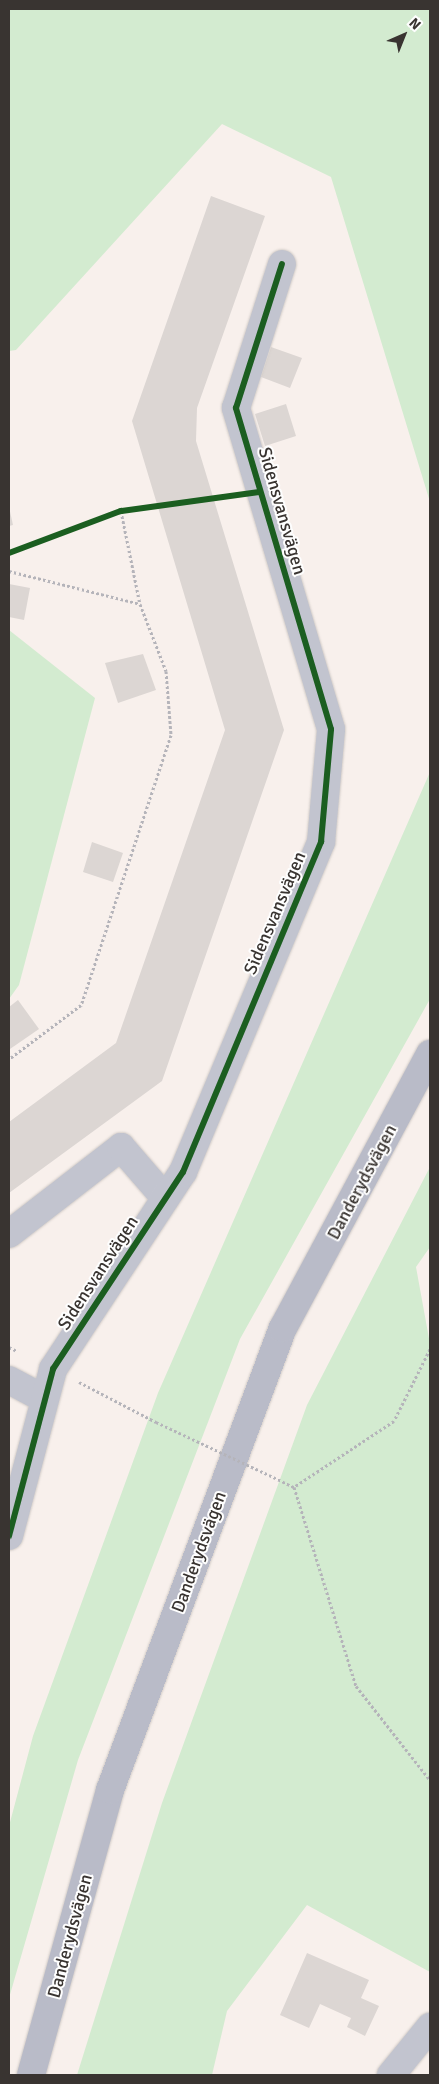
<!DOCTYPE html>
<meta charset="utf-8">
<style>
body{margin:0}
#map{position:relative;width:439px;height:2084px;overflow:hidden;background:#f8f0ec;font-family:Signika,sans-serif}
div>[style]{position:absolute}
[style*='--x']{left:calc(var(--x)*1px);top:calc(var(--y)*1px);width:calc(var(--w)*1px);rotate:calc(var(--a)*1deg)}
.green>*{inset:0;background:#d3ebd0}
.building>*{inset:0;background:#dcd6d3}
.path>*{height:3px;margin-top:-1.5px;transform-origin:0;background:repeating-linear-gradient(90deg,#b5b4ba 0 2.5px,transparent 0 5px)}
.roads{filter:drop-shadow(0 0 1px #d1cbc7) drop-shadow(0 0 1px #d1cbc7)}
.minor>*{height:28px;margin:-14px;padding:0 14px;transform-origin:14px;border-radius:14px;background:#c2c4cf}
.secondary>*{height:28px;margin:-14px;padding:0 14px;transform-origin:14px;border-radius:14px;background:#b9bbc8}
.path-bridge>*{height:3px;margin-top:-1.5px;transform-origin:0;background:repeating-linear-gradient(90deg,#b5b4ba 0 2.5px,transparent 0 5px)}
.cycleway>*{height:6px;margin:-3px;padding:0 3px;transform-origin:3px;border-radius:3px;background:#1b5e20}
span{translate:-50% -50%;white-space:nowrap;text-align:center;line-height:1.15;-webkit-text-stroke:4px #fefefe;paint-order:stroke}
.street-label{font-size:18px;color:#393431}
.frame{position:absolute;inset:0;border:10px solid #393431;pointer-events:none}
.north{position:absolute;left:379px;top:10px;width:50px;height:50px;-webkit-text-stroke:4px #fefefe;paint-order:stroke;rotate:44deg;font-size:14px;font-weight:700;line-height:20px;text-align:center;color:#393431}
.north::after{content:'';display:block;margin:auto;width:18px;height:22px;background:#393431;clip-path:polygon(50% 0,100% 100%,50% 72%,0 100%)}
</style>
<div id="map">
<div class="green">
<div style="clip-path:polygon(9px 9px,430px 9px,430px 502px,331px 177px,222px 124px,16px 350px,9px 351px)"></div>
<div style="clip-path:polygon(9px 630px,95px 698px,19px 985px,9px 999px)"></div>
<div style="clip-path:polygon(430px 772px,430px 999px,240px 1339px,78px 1760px,9px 1998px,9px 1826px,33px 1736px,158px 1393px)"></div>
<div style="clip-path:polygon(430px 1167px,430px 1247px,416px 1267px,430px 1344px,430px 1972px,307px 1905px,227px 2011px,212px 2075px,77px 2075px,162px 1803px,307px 1405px)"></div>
</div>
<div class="building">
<div style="clip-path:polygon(211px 196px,265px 216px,197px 408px,196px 441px,284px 730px,162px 1081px,9px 1193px,9px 1122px,116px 1043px,225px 730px,132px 421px)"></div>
<div style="clip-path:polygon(271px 347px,302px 358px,290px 388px,261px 377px)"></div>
<div style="clip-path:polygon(286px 404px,296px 436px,265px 446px,255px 414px)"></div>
<div style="clip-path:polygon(9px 507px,13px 525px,9px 526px)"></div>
<div style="clip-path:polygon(9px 584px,30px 588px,24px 620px,9px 617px)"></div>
<div style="clip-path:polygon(143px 654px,156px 690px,118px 703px,105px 663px)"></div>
<div style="clip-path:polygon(92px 842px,123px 853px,113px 882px,83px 872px)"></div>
<div style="clip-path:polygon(18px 1000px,39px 1029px,10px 1049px,9px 1007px)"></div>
<div style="clip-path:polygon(307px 1953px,369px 1980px,361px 1998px,379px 2006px,365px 2036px,347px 2027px,351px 2018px,320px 2004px,309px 2028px,280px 2015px)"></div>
</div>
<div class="path">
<div style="--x:9;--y:553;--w:120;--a:-20.6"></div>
<div style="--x:121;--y:511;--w:95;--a:78.5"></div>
<div style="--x:9;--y:571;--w:135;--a:14.1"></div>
<div style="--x:140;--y:604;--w:72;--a:68.8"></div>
<div style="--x:166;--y:671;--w:64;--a:85.5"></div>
<div style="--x:171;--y:735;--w:285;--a:108.4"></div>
<div style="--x:81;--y:1005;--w:90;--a:143.1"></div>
<div style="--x:9;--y:1347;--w:9;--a:27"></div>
<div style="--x:430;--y:1349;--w:80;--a:116.6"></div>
<div style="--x:394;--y:1421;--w:120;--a:146.6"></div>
<div style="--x:294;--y:1487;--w:208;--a:72.7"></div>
<div style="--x:356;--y:1686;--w:120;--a:51.8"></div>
<div style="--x:79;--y:1382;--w:87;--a:27.5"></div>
<div style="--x:269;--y:1475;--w:28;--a:26"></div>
</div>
<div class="roads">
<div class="minor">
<div style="--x:9;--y:1234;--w:142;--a:-37.8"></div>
<div style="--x:121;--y:1147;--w:67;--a:49.2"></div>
<div style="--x:9;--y:1380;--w:40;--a:28"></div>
<div style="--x:9;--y:1536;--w:173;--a:-75.2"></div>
<div style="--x:53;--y:1369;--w:236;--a:-56.6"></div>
<div style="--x:183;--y:1172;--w:358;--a:-67.3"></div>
<div style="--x:321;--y:842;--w:113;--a:-84.9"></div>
<div style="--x:331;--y:729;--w:335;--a:-106.5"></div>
<div style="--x:236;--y:408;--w:151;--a:-72.3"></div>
<div style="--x:391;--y:2075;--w:62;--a:-50.9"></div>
</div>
<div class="secondary">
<div style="--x:31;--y:2075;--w:296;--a:-74.5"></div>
<div style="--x:110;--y:1790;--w:493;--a:-69.5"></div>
<div style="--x:283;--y:1328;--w:311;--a:-61.8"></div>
</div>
</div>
<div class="path-bridge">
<div style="--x:156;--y:1422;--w:125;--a:25.1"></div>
</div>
<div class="cycleway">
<div style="--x:9;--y:553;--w:120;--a:-20.6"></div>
<div style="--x:121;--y:511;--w:140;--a:-7.8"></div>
<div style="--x:9;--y:1536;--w:173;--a:-75.2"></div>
<div style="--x:53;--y:1369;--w:236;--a:-56.6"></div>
<div style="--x:183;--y:1172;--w:358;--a:-67.3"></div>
<div style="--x:321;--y:842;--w:113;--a:-84.9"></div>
<div style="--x:331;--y:729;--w:335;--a:-106.5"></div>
<div style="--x:236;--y:408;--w:151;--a:-72.3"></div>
</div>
<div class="street-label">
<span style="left:282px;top:511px;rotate:74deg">Sidensvansvägen</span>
<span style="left:275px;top:913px;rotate:-67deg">Sidensvansvägen</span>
<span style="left:362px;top:1182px;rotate:-62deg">Danderydsvägen</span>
<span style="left:98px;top:1273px;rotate:-57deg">Sidensvansvägen</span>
<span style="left:199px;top:1552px;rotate:-70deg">Danderydsvägen</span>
<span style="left:70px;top:1936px;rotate:-75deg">Danderydsvägen</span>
</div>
<div class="frame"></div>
<div class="north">N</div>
</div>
